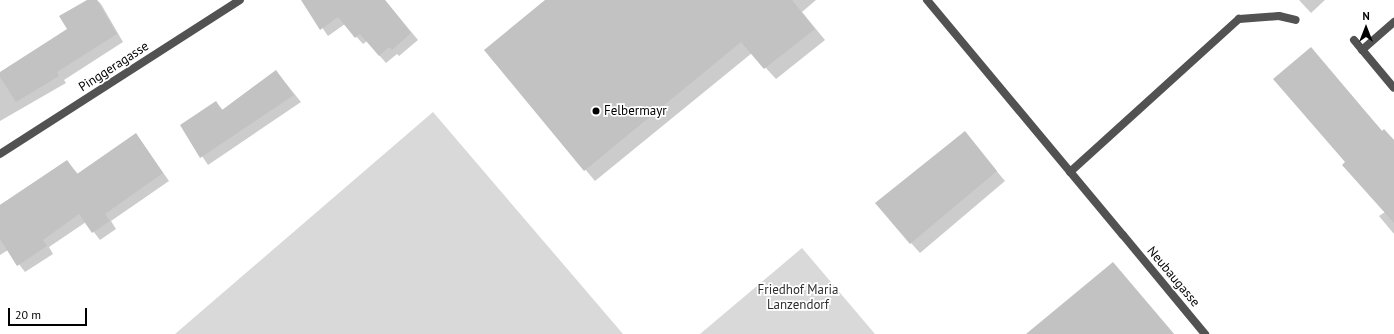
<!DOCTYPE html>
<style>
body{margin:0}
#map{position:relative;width:1394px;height:334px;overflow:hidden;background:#fff;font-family:"PT Sans",sans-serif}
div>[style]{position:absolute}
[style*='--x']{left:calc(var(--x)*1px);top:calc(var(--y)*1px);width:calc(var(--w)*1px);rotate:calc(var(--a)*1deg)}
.green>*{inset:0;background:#d9d9d9}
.shadow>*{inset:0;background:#0003}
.building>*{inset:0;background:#c2c2c2}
.lane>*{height:8px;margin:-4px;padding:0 4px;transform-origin:4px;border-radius:4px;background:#525252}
.street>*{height:8px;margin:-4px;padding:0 4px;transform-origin:4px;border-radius:4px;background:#525252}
.dots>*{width:11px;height:11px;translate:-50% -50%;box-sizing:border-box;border:2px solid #fff;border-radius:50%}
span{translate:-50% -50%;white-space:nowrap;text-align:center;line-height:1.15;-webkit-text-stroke:3.5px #fff;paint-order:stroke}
.street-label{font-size:13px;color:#000}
.poi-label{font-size:13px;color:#000}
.left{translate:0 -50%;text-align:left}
.park-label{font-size:13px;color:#303030}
.north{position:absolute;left:1346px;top:8px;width:40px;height:40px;-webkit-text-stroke:3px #fff;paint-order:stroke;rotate:0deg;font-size:11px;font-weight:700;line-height:16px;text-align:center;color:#000}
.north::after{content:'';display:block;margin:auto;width:14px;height:18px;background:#000;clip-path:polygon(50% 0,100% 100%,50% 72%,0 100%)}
.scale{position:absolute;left:8px;top:308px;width:79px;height:18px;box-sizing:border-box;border:2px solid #000;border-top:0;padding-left:5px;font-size:12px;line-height:14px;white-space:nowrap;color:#000;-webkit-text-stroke:3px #fff;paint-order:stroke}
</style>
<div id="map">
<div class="green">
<div style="clip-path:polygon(433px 112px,623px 334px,175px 334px)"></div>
<div style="clip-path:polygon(802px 248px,875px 334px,700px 334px)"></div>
</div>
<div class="shadow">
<div style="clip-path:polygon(88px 0,97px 0,101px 4px,123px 42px,64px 80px,66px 83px,0 121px,0 73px,68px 29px)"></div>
<div style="clip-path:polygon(303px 0,385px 0,418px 40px,399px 56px,397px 54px,386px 63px,367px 41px,363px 44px,345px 24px,328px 36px)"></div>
<div style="clip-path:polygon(547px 0,816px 0,802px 12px,825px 40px,776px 79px,752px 53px,595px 181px,485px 50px)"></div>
<div style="clip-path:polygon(1299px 0,1325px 0,1311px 13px)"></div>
<div style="clip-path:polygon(1311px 49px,1383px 132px,1394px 141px,1394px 234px,1379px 216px,1385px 212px,1347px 162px)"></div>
<div style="clip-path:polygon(276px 71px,301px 102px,208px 165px,182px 126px,216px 103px,223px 110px)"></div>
<div style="clip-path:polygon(964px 132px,1005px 181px,920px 253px,911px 243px)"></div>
<div style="clip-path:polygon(136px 134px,169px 181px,111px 221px,116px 229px,100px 240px,86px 222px,49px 247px,53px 254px,25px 272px,8px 250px,0 255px,0 205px,67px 161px,78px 174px)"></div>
<div style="clip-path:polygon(1113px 263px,1174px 334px,1027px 334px)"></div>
</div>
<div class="building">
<div style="clip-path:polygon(87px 0,97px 0,117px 34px,57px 72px,59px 76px,16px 102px,0 77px,0 72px,67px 29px,59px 16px)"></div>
<div style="clip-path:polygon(301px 0,385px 0,411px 33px,392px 50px,389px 47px,379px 56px,360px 34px,355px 38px,338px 17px,320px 30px)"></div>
<div style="clip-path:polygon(545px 0,792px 0,815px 29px,764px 69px,741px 42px,584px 171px,484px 50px)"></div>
<div style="clip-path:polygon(1311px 47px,1382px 131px,1384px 129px,1394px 140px,1394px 223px,1342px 165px,1345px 162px,1273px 79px)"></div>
<div style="clip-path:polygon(276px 70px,294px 95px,200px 158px,180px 125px,216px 101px,222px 110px)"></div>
<div style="clip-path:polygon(965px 131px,997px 171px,910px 244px,875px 203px)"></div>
<div style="clip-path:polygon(136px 133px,163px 173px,105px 214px,110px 221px,92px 233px,79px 214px,43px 240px,47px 246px,17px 266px,0 239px,0 205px,67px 160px,77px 174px)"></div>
<div style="clip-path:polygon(1113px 262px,1174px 334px,1026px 334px)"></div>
</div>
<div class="lane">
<div style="--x:927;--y:0;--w:306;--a:50.2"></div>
<div style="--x:1362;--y:50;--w:43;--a:-41.2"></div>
<div style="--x:1070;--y:172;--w:228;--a:-42.2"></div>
<div style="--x:1239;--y:19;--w:40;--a:-4.3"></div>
<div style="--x:1279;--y:16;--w:17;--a:13"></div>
</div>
<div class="street">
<div style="--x:1354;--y:40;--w:62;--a:50.2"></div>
<div style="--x:0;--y:154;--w:285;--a:-32.7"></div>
<div style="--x:1123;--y:235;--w:129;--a:50.4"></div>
</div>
<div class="dots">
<div style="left:596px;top:111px;background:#000"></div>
</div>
<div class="street-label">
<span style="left:114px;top:67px;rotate:-33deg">Pinggeragasse</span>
<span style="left:1173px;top:277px;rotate:50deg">Neubaugasse</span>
</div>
<div class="poi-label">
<span class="left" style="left:604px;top:111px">Felbermayr</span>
</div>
<div class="park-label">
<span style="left:798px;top:298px">Friedhof Maria<br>Lanzendorf</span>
</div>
<div class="north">N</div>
<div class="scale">20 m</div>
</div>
